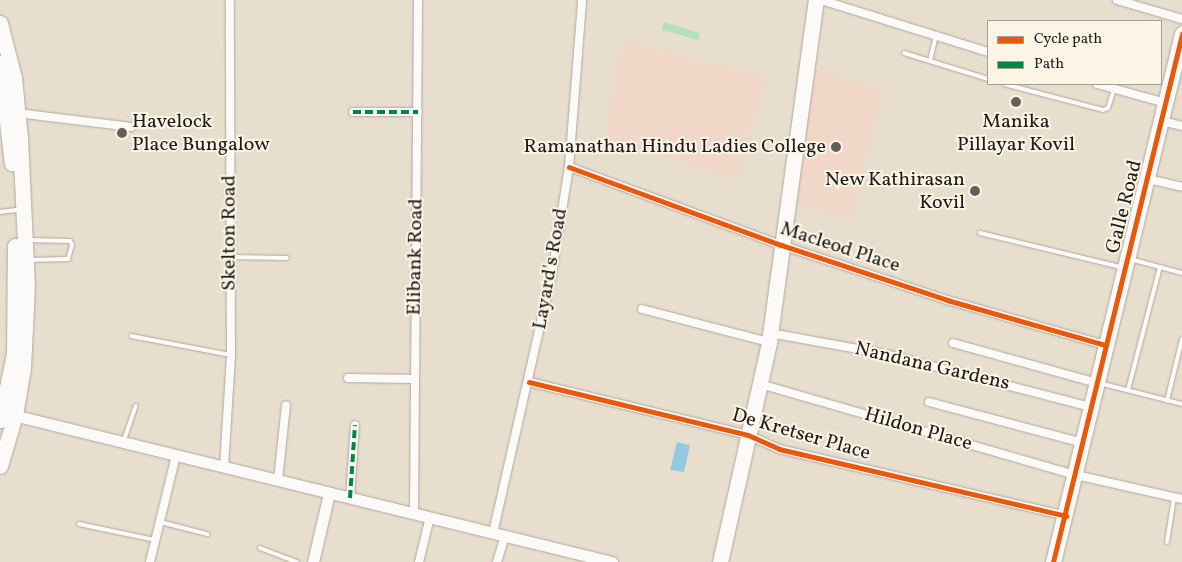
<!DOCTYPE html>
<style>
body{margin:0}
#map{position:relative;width:1182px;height:562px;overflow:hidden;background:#e8dece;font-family:Vollkorn,serif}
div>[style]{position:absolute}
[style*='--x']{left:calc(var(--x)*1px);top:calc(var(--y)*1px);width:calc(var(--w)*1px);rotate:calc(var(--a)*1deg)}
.built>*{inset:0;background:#f0d7c8}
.green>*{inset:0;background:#b6e0b6}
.water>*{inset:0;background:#93cae2}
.roads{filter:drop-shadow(0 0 1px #afa99f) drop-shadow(0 0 1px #afa99f)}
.lane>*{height:4px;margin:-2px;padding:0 2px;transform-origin:2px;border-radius:2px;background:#fcfaf8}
.street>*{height:8px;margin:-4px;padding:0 4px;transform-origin:4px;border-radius:4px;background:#fcfaf8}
.secondary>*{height:11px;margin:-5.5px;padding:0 5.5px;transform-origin:5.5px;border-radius:5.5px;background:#fcfaf8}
.highway>*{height:15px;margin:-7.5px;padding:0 7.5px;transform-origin:7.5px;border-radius:7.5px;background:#fcfaf8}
.quiet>*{height:4px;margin-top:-2px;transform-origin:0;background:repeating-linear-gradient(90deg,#00873e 0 8px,transparent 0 12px)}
.cycleway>*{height:5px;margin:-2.5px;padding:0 2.5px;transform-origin:2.5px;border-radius:2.5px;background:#e8590c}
.dots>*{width:14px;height:14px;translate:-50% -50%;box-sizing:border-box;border:2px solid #fcf5e5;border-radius:50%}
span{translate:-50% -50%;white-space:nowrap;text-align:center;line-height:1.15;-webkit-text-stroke:4px #fcf5e5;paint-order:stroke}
.poi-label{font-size:20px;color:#1c1c1c}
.left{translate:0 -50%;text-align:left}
.right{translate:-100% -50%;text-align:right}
.street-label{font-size:20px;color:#1c1c1c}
.legend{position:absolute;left:987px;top:20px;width:175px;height:65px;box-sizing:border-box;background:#fcf5e5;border:1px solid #a29e95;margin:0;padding:6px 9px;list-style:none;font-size:15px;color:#1c1c1c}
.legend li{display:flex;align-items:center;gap:10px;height:25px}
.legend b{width:25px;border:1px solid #a29e95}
</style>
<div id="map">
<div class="built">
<div style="clip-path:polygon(623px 40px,766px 78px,738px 179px,604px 138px)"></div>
<div style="clip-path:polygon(813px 69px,884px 91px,850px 220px,796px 204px)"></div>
</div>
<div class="green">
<div style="clip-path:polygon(664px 22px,700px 33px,698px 40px,662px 30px)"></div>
</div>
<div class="water">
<div style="clip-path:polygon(677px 442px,690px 445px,684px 472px,670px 470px)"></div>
</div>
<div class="roads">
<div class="lane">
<div style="--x:904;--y:53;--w:88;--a:17.2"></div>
<div style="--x:930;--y:61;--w:26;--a:-77"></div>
<div style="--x:1004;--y:84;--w:102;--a:14.7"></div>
<div style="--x:1103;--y:110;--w:5;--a:-22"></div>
<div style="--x:1108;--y:108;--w:20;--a:-72"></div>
<div style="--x:0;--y:212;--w:16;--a:-7"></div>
<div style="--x:980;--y:233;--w:145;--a:13.6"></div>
<div style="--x:230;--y:257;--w:57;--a:1"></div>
<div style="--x:1130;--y:259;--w:54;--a:15.1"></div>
<div style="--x:28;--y:260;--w:40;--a:-1.4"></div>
<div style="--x:68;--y:259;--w:15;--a:-74"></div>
<div style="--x:72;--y:245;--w:4;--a:-117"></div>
<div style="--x:70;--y:241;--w:41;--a:-178.6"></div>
<div style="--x:131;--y:336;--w:102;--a:10.8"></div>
<div style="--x:1099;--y:383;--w:86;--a:14.2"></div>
<div style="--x:1128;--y:390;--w:127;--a:-75.4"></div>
<div style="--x:1167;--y:401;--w:64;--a:-76.4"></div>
<div style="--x:124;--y:440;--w:36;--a:-71"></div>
<div style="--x:160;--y:522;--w:49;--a:14.3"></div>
<div style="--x:79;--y:524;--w:78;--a:11.9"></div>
<div style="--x:1167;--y:542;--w:45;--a:-81"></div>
<div style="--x:260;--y:548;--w:40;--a:21"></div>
</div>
<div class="street">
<div style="--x:821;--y:0;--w:175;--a:17.3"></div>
<div style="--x:1117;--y:0;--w:68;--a:16.3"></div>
<div style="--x:1097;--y:84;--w:72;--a:15.4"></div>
<div style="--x:353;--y:112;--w:65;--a:0"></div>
<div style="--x:17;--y:113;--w:115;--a:7"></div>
<div style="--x:1162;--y:121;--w:21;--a:14"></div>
<div style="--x:569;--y:167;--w:226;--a:20.2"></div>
<div style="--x:781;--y:245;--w:175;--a:18.3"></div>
<div style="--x:947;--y:300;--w:164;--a:15.9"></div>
<div style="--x:1148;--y:179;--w:35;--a:13"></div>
<div style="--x:642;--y:309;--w:131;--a:14.6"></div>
<div style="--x:770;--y:333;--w:118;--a:10.3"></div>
<div style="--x:886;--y:354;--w:212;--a:14.5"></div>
<div style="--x:953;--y:343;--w:149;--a:15.5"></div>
<div style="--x:348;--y:378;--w:67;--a:0.9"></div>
<div style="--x:529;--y:382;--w:225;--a:13.6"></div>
<div style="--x:748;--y:435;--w:34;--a:24"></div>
<div style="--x:779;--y:449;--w:295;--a:13.1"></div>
<div style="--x:760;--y:384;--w:329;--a:16.1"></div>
<div style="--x:1076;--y:475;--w:109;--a:12.8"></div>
<div style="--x:929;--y:402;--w:159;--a:14.9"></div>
<div style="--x:224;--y:467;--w:112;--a:-86.4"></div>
<div style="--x:231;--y:355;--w:355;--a:-90.2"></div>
<div style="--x:278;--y:480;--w:75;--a:-83.9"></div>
<div style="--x:350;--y:498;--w:73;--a:-86.1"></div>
<div style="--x:414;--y:513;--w:513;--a:-89.55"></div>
<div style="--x:493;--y:533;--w:267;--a:-77.2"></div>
<div style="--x:552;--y:273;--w:107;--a:-80.9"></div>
<div style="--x:569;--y:167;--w:168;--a:-85.5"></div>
<div style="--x:150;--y:562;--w:110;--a:-76.3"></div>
<div style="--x:419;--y:562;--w:46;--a:-76.3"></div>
<div style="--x:497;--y:562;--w:27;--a:-73"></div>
</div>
<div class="secondary">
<div style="--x:9;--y:414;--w:621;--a:13.79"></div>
<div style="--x:313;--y:562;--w:71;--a:-76.9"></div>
</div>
<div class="highway">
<div style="--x:0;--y:23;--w:57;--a:75.7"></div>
<div style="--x:14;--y:78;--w:60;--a:84.3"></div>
<div style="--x:20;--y:138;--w:148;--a:87.3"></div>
<div style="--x:27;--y:286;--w:82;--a:92.8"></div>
<div style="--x:23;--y:368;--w:48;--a:99.7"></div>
<div style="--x:15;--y:415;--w:53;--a:106.4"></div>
<div style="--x:0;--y:63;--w:101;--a:83.2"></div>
<div style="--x:0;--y:420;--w:67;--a:-78"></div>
<div style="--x:14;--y:354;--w:108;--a:-89.5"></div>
<div style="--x:720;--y:562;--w:225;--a:-77.4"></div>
<div style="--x:769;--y:342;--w:345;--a:-82.2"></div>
<div style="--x:1053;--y:562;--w:544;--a:-76.27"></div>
</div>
</div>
<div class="quiet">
<div style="--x:353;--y:112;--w:65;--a:0"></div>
<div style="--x:350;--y:498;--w:73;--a:-86.1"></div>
</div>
<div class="cycleway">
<div style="--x:569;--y:167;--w:226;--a:20.2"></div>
<div style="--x:781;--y:245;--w:175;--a:18.3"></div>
<div style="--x:947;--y:300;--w:164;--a:15.9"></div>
<div style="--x:529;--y:382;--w:225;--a:13.6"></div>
<div style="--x:748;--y:435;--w:34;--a:24"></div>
<div style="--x:779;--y:449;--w:295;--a:13.1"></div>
<div style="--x:1053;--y:562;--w:544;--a:-76.27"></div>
</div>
<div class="dots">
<div style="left:1016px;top:102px;background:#63605a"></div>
<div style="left:122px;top:133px;background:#63605a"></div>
<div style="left:836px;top:147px;background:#63605a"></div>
<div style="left:975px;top:191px;background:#63605a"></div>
</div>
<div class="poi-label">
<span class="left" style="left:132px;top:134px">Havelock<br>Place Bungalow</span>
<span style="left:1016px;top:134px">Manika<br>Pillayar Kovil</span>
<span class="right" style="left:826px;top:147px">Ramanathan Hindu Ladies College</span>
<span class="right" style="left:965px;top:192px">New Kathirasan<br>Kovil</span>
</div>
<div class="street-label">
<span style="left:1125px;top:207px;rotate:-76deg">Galle Road</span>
<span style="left:230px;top:233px;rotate:-90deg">Skelton Road</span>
<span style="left:840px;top:248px;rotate:18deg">Macleod Place</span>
<span style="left:416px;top:257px;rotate:-89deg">Elibank Road</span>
<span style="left:551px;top:269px;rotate:-80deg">Layard's Road</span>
<span style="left:932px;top:367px;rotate:13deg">Nandana Gardens</span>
<span style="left:918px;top:430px;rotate:16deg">Hildon Place</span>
<span style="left:801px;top:435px;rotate:16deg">De Kretser Place</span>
</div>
<ul class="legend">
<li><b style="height:6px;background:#e8590c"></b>Cycle path</li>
<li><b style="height:6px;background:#00873e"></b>Path</li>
</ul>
</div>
